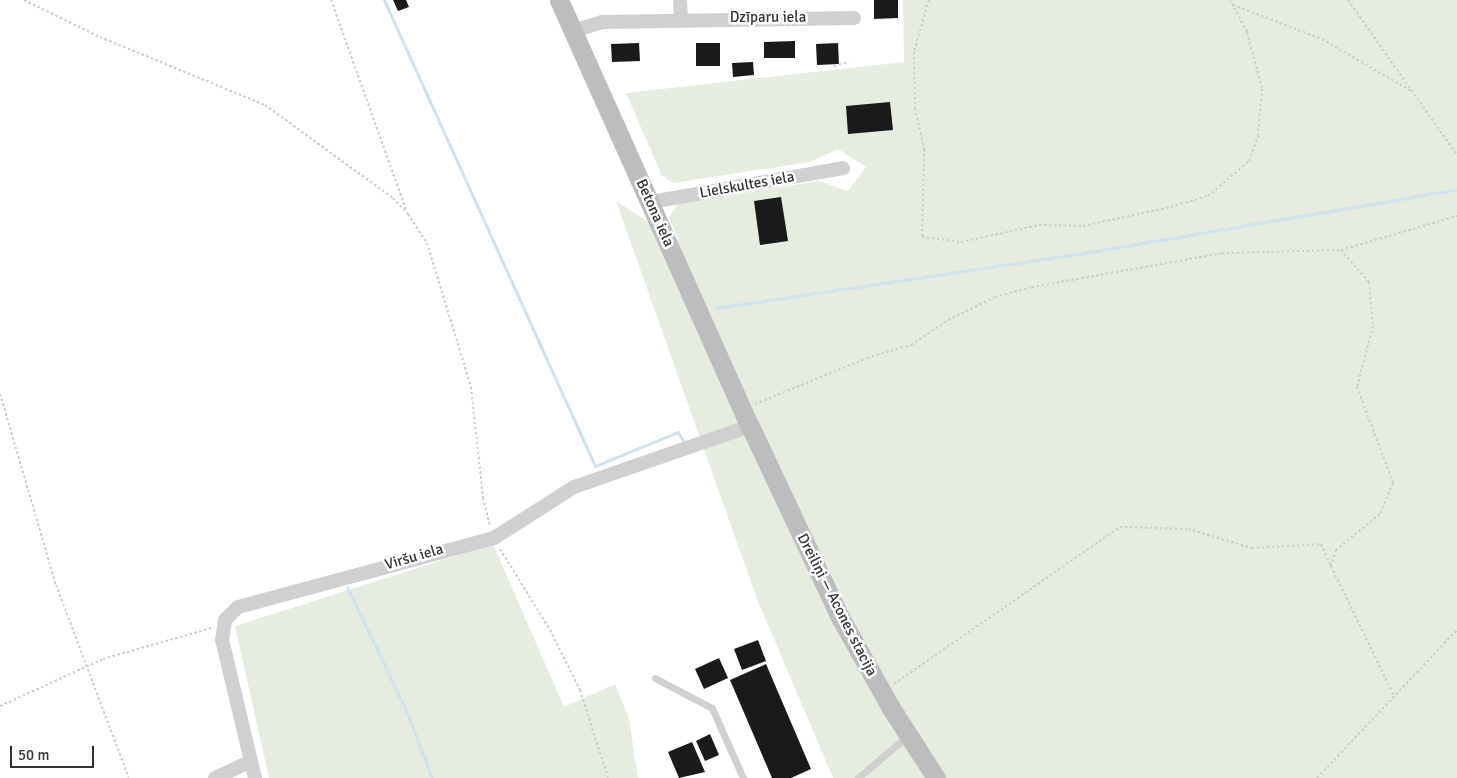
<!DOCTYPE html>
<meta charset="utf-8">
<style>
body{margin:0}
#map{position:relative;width:1457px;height:778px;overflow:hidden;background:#fff;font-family:Signika,sans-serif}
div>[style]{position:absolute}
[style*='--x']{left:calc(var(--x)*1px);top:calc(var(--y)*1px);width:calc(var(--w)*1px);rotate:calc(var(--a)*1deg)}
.green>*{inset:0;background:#e6ecdf}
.stream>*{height:3px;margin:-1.5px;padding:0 1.5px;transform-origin:1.5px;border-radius:1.5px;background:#cfe2ee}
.building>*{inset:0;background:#1a1a1a}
.path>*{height:2px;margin-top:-1px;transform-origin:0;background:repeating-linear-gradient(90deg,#cdcdcd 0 2.5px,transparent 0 5px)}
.service>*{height:7px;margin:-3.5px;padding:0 3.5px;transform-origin:3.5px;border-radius:3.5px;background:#d0d0d0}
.minor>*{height:14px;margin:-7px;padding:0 7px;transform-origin:7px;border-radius:7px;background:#d0d0d0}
.secondary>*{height:19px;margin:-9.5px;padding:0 9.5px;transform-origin:9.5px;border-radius:9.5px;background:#bdbdbd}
span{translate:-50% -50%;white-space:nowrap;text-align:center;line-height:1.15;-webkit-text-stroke:5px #fff;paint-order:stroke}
.street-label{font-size:15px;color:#333}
.scale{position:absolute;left:10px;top:746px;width:84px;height:22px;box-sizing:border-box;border:2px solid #333;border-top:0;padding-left:6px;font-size:15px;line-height:18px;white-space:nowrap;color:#333;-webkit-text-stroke:4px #fff;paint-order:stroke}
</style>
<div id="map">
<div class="green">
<div style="clip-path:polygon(903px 0,1457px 0,1457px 778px,833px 778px,757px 599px,616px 201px,679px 242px,669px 217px,678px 204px,819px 181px,848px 191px,866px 167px,838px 149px,810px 162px,674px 183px,662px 176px,626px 93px,904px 62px)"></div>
<div style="clip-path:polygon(493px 544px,564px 707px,615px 684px,629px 719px,638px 778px,269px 778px,235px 626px)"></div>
</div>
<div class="stream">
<div style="--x:384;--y:0;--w:512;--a:65.64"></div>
<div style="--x:595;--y:466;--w:90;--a:-22.3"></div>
<div style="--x:678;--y:432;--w:12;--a:59"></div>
<div style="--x:716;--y:308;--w:390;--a:-8.5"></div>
<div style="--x:1102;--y:250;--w:360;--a:-9.7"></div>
<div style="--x:347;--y:587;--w:134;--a:64.4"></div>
<div style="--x:405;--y:708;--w:75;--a:68.9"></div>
</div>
<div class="building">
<div style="clip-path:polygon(393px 0,406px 0,409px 7px,398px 11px)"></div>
<div style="clip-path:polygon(874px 0,898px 0,898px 18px,874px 19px)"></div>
<div style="clip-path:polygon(795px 41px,795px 58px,764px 58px,764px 42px)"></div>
<div style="clip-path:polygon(639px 43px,640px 61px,612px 62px,611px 44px)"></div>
<div style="clip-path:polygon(696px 43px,720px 43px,720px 66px,696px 66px)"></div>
<div style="clip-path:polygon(838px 43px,839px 64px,817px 65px,816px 44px)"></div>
<div style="clip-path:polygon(753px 62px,754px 75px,733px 77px,732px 63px)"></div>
<div style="clip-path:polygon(890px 102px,893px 130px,848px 134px,846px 106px)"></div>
<div style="clip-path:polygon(781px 197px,788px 241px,760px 245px,754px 201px)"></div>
<div style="clip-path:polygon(758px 640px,766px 661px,742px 670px,734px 649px)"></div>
<div style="clip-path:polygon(719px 658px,728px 678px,704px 689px,695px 669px)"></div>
<div style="clip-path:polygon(766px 664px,811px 769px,791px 778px,772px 778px,730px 680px)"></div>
<div style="clip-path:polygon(710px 734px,719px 755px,705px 761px,696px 741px)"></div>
<div style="clip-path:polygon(692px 742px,705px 772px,679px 778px,668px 752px)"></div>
</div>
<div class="path">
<div style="--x:24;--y:0;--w:85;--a:26"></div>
<div style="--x:100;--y:37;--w:178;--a:22.4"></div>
<div style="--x:265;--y:105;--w:158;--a:36"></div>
<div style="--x:393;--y:198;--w:22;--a:47"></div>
<div style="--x:408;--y:214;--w:35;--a:57"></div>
<div style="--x:427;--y:243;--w:151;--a:73"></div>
<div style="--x:471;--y:387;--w:112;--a:83.8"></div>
<div style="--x:483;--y:498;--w:30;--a:76"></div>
<div style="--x:331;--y:0;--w:225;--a:70.3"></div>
<div style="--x:929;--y:0;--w:54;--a:106.1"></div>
<div style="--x:914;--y:52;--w:56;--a:89"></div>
<div style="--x:915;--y:108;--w:42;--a:77.6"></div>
<div style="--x:924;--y:149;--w:88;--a:91.3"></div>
<div style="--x:922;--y:237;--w:39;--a:7"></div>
<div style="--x:961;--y:242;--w:80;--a:-12.3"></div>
<div style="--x:1039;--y:225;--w:44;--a:1.3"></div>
<div style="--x:1083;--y:226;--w:90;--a:-12.2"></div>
<div style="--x:1171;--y:207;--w:39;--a:-17"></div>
<div style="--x:1208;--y:196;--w:54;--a:-40.5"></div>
<div style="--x:1249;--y:161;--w:27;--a:-70"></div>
<div style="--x:1258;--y:136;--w:48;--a:-85.2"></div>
<div style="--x:1262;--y:88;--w:58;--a:-105"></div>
<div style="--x:1247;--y:32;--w:36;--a:-118"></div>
<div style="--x:1348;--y:0;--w:189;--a:54.9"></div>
<div style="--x:1233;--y:5;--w:95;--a:20.9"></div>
<div style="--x:1322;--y:39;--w:103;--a:30.3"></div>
<div style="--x:834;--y:66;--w:15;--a:-16"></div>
<div style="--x:1341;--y:250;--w:43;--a:48.8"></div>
<div style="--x:1369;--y:282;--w:44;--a:84.8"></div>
<div style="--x:1373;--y:326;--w:63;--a:104.7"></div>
<div style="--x:1357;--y:387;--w:103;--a:69.4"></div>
<div style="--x:1393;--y:483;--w:34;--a:113"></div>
<div style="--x:1380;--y:514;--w:57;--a:140.7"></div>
<div style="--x:1336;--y:550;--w:17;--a:107"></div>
<div style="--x:1331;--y:566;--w:144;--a:64.1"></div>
<div style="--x:0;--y:394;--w:199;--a:73.7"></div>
<div style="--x:56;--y:585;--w:206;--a:69.3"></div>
<div style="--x:755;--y:404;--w:121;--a:-22.3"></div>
<div style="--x:867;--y:358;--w:46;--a:-16.5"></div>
<div style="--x:911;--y:345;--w:45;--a:-34"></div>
<div style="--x:948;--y:320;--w:52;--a:-26.1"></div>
<div style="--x:995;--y:297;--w:38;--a:-15"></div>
<div style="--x:1032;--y:287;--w:193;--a:-10.1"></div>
<div style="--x:1222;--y:253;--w:119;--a:-1.4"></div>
<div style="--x:1341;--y:250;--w:121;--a:-16.3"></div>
<div style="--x:500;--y:549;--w:95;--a:58.3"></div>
<div style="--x:550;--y:630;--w:67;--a:63.4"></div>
<div style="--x:580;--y:690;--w:92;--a:72.3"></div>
<div style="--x:894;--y:684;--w:275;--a:-34.8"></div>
<div style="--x:1120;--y:527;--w:68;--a:1.7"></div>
<div style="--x:1188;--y:529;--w:67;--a:16.5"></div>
<div style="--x:1252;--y:548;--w:69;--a:-3.3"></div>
<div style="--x:1321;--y:544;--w:24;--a:66"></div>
<div style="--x:0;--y:706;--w:113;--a:-24.5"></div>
<div style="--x:103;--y:659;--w:113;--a:-15.9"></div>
<div style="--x:1317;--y:778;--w:204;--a:-46.6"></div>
</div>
<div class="service">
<div style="--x:655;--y:678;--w:64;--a:27.8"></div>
<div style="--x:712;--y:708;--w:77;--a:66.1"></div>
<div style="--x:858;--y:778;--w:65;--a:-40.6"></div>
</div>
<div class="minor">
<div style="--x:680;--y:0;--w:19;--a:87"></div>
<div style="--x:573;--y:31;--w:30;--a:-17"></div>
<div style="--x:602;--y:22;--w:252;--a:-0.9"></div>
<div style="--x:651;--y:202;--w:195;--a:-10"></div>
<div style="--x:215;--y:778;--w:38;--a:-25"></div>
<div style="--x:255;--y:778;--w:142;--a:-103.4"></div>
<div style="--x:222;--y:640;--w:20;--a:-81"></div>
<div style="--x:225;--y:620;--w:18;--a:-45"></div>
<div style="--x:238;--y:607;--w:265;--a:-15.1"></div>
<div style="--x:494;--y:538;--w:95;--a:-32.5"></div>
<div style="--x:574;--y:487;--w:186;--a:-19.1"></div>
</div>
<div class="secondary">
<div style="--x:559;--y:0;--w:467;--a:65.9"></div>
<div style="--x:750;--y:426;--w:213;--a:64.8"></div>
<div style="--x:841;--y:619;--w:102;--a:60.7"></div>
<div style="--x:891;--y:708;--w:83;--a:57.3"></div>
</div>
<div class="street-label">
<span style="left:768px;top:18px">Dzīparu iela</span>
<span style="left:747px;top:185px;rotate:-10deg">Lielskultes iela</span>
<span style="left:655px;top:213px;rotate:66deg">Betona iela</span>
<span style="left:414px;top:557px;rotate:-16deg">Viršu iela</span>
<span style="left:837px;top:605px;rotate:63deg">Dreiliņi — Acones stacija</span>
</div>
<div class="scale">50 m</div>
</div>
